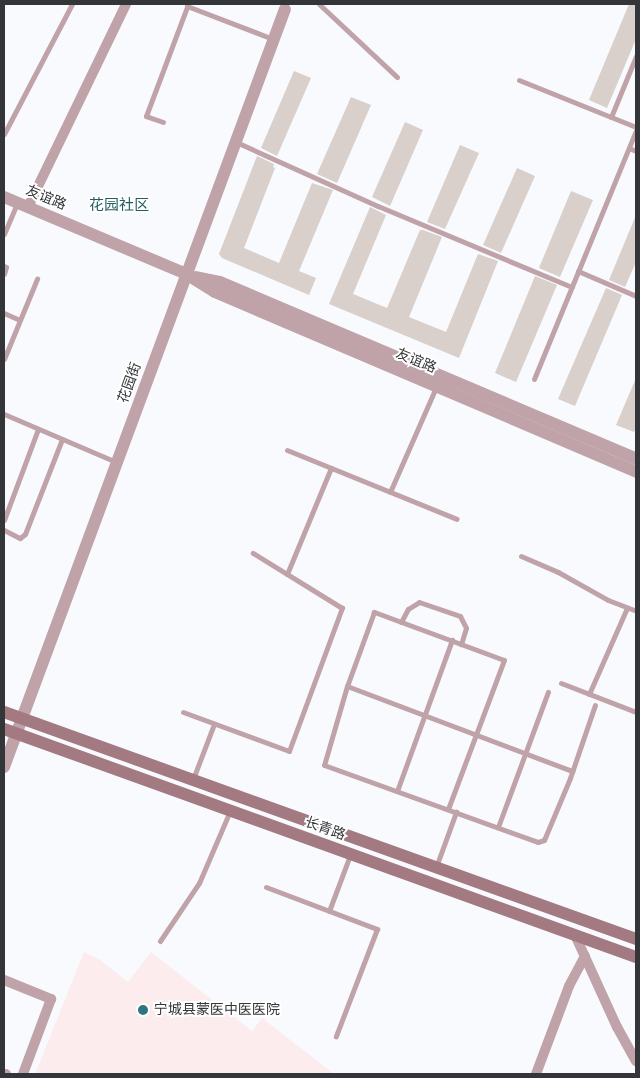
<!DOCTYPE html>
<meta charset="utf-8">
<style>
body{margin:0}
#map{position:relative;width:640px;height:1078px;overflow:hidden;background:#f8fafe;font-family:Bitter,"Noto Sans SC",serif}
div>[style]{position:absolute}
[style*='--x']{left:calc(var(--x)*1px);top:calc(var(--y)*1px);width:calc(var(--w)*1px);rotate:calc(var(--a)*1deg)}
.medical>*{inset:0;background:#fceced}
.building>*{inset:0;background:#d9cfcb}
.service>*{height:5px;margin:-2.5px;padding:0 2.5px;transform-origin:2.5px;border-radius:2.5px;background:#c0a3a9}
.minor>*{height:10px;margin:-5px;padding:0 5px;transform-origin:5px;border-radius:5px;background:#c0a3a9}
.tertiary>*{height:12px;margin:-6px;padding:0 6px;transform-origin:6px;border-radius:6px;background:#c0a3a9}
.secondary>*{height:12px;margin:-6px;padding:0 6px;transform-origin:6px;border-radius:6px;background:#a37982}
.dots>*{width:14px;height:14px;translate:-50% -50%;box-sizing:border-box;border:2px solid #fff;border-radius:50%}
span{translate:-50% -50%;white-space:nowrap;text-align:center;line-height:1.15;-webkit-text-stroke:4px #fff;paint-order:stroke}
.street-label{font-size:14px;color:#333538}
.poi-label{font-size:14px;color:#333538}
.left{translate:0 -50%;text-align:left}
.neighbourhood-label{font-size:15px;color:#245e65}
.frame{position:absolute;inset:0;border:5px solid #333538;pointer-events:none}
</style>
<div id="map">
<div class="medical">
<div style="clip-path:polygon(84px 952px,99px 959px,128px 982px,151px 952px,252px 1031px,262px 1018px,334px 1074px,35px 1074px)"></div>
</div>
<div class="building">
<div style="clip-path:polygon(629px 4px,636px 4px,636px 39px,607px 108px,589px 100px)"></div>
<div style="clip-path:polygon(294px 71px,311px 78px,277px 156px,261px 148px)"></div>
<div style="clip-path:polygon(351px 97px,371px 105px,337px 183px,317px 174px)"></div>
<div style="clip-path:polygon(405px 122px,423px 130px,390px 206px,372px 197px)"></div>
<div style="clip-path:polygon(460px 145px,479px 153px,445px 229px,427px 222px)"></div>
<div style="clip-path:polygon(257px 156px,274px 164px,273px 167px,275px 168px,244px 248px,279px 263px,312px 183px,333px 190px,299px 271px,316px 278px,309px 295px,222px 258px,219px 254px)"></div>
<div style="clip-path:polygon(517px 168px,535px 176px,501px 253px,483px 245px)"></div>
<div style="clip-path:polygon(571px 191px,593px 200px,560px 277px,539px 268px)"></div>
<div style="clip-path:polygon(370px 207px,386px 215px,353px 294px,387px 308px,420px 230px,423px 230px,442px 237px,409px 317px,446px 332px,478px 254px,498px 261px,459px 358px,329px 304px)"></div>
<div style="clip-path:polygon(636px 215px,636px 262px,625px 287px,609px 280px)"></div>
<div style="clip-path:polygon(535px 276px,557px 285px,516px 382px,495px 373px)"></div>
<div style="clip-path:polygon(606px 288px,622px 295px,575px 406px,558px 399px)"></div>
<div style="clip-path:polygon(636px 378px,636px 428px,634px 432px,616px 425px)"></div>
</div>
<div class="service">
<div style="--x:319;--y:4;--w:107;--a:43.1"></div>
<div style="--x:187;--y:6;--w:92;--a:21"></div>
<div style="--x:519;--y:80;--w:126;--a:21.9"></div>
<div style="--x:611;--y:117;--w:66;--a:-67.7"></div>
<div style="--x:163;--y:122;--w:18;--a:-161"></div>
<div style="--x:146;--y:116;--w:120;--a:-69.4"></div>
<div style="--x:4;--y:134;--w:147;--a:-62.4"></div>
<div style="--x:236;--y:142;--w:156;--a:24.3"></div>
<div style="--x:378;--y:206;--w:210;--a:22.7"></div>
<div style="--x:629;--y:148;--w:8;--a:23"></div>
<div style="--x:4;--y:234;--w:34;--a:-67"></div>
<div style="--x:4;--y:266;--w:2;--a:27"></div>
<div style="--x:6;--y:267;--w:7;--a:106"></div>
<div style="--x:578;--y:271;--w:63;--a:23.3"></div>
<div style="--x:4;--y:313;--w:17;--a:24"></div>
<div style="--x:4;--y:359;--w:87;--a:-67.6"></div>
<div style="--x:534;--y:379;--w:269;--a:-67.7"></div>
<div style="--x:4;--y:414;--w:122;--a:23.2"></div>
<div style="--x:287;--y:450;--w:183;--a:22.1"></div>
<div style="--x:390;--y:492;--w:115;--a:-66.3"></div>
<div style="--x:4;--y:520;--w:97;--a:-69.5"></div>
<div style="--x:4;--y:530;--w:18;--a:27"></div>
<div style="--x:20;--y:538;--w:6;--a:-39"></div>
<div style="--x:25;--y:534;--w:102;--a:-68.7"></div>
<div style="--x:521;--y:556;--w:40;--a:23.4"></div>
<div style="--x:558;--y:572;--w:57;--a:29.2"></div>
<div style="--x:608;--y:600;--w:30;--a:21"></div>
<div style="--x:287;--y:574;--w:115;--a:-67.5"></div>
<div style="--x:401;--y:622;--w:15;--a:-62"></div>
<div style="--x:408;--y:609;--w:13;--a:-32"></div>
<div style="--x:419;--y:602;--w:43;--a:18.9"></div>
<div style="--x:460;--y:616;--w:13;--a:63"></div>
<div style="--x:466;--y:628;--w:17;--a:107"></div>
<div style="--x:561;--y:683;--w:80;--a:21.1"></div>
<div style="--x:347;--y:686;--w:241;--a:20.7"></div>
<div style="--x:589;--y:694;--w:94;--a:-66.2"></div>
<div style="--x:183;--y:712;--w:113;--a:20.2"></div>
<div style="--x:289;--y:751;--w:153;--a:-69.7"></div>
<div style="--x:342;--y:608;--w:105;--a:-148.3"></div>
<div style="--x:193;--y:779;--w:59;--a:-69.1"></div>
<div style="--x:397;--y:791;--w:161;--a:-70"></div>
<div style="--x:448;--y:809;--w:159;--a:-69.4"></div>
<div style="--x:504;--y:660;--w:139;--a:-159.7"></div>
<div style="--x:374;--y:612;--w:79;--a:110"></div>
<div style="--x:347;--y:686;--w:82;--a:106.2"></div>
<div style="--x:324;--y:765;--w:227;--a:19.8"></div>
<div style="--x:538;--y:842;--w:6;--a:-18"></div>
<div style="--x:544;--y:840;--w:67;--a:-67.2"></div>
<div style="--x:570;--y:778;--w:77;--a:-71.1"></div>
<div style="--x:498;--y:827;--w:144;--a:-69.7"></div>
<div style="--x:436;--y:867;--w:59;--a:-70"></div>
<div style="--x:266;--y:887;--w:119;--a:20.7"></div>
<div style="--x:377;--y:929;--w:115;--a:111"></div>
<div style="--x:329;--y:911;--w:60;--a:-69.4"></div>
<div style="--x:160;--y:941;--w:70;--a:-56.1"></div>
<div style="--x:199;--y:883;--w:78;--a:-66.7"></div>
</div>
<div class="minor">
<div style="--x:28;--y:207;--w:225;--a:-64.2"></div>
<div style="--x:575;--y:935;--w:101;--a:65.5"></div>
<div style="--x:617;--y:1027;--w:39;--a:61"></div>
<div style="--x:4;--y:980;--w:51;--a:22"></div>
<div style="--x:51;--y:999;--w:80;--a:110.5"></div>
<div style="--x:4;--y:1074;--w:2;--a:0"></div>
<div style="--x:536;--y:1074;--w:94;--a:-69.4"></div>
<div style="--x:569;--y:986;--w:34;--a:-62"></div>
</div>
<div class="tertiary">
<div style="--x:4;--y:197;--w:198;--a:22.9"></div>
<div style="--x:186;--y:274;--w:34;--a:32"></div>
<div style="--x:215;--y:292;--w:458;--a:23.1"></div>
<div style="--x:196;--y:277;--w:25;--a:12"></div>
<div style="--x:220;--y:282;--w:452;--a:23"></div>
<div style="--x:4;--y:767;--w:808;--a:-69.66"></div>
</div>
<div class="secondary">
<div style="--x:4;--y:712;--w:672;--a:19.76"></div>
<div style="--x:4;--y:729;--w:672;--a:19.84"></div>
</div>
<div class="dots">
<div style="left:143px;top:1010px;background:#2d767f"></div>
</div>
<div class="street-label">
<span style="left:46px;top:198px;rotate:23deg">友谊路</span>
<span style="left:416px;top:361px;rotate:23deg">友谊路</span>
<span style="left:130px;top:383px;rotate:-70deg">花园街</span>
<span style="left:325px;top:829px;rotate:20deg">长青路</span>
</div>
<div class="poi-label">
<span class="left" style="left:154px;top:1010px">宁城县蒙医中医医院</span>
</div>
<div class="neighbourhood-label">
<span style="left:119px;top:206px">花园社区</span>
</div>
<div class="frame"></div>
</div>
